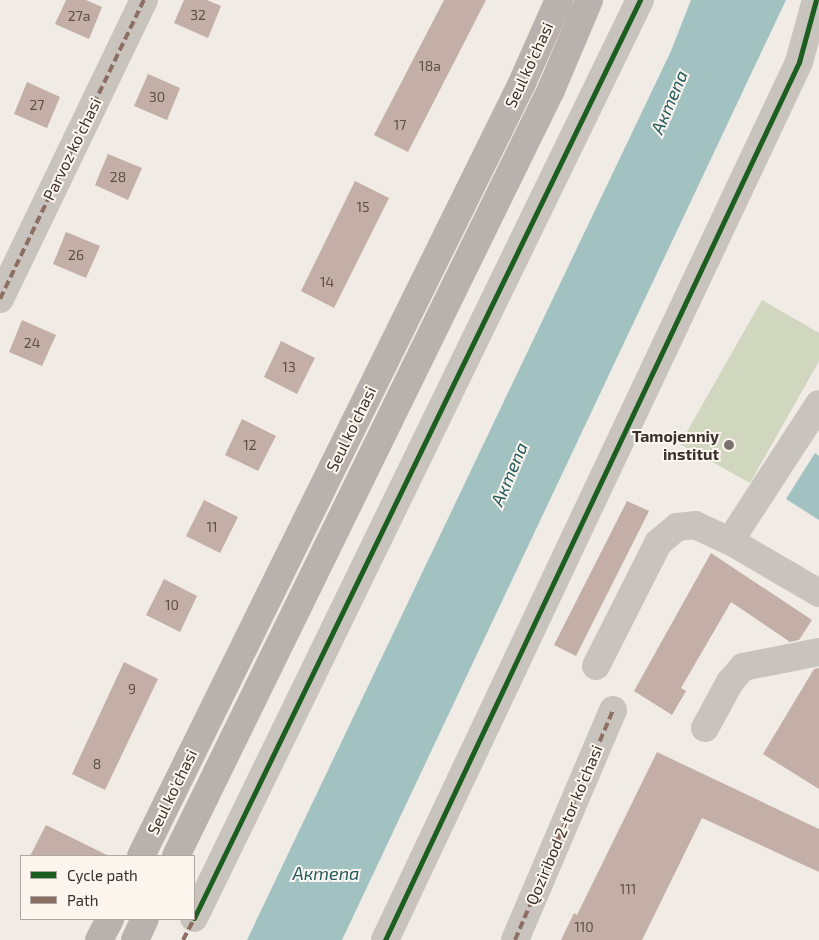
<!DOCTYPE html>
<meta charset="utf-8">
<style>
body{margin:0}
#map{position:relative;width:819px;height:940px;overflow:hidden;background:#f0ebe5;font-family:"Exo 2",sans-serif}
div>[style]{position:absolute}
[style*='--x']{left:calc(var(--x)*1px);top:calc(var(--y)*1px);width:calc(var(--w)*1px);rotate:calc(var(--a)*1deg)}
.green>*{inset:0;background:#d1d6bf}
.water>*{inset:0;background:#a1c2c1}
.building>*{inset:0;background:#c3afa7}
.minor>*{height:28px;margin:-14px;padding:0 14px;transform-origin:14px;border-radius:14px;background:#c9c3be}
.major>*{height:28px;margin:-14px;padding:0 14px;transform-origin:14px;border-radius:14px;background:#b8b1ad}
.quiet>*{height:4px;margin-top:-2px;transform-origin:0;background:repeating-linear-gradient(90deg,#8d6e63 0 8px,transparent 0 12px)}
.cycleway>*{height:5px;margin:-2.5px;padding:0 2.5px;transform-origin:2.5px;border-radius:2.5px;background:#1b5e20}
.dots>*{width:14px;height:14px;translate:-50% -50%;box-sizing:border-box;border:2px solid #fbf5ee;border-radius:50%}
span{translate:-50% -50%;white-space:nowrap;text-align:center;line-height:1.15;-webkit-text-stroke:4px #fbf5ee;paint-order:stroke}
.number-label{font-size:14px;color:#5d504a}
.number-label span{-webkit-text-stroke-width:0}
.street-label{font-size:16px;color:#3b302b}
.poi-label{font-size:16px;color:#3b302b;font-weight:700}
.right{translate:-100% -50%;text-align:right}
.water-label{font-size:18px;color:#1f5a5e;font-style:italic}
.legend{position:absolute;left:20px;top:855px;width:175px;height:65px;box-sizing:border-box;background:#fbf5ee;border:1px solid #aea6a0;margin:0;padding:6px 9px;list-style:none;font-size:15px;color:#3b302b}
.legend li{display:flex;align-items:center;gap:10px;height:25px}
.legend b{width:25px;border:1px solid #aea6a0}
</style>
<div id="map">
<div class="green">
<div style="clip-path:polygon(762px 300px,819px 333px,819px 361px,750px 483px,680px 444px)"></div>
</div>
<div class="water">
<div style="clip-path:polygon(691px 0,786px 0,342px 940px,247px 940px,671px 51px)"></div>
<div style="clip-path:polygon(815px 453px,819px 456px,819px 520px,786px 499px)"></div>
</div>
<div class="building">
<div style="clip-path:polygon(66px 0,86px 0,102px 7px,89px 39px,55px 24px)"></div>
<div style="clip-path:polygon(184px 0,207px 0,221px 6px,208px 38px,174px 23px)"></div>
<div style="clip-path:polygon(444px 0,486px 0,408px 152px,374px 135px)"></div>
<div style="clip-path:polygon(148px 74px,180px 88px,167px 120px,134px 106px)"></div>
<div style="clip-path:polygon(27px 82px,60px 97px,47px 128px,14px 114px)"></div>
<div style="clip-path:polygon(108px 154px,142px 168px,128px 200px,95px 185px)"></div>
<div style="clip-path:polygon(355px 181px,389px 198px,334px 308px,301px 291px)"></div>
<div style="clip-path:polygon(66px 232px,100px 246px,86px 278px,53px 264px)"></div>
<div style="clip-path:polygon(22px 320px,56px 335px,42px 366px,9px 352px)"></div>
<div style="clip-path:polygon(281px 341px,315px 358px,297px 394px,264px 377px)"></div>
<div style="clip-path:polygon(242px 419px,276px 436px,258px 471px,225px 455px)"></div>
<div style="clip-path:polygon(204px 500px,238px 517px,220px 553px,186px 536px)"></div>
<div style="clip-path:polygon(627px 501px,649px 511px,576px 656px,554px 645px)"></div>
<div style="clip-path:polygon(711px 553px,812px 620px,799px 640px,790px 642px,731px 602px,681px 688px,686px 691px,672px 715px,634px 691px)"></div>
<div style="clip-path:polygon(164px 579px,197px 596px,180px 632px,146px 615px)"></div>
<div style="clip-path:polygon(124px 662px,158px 679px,105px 790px,72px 774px)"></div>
<div style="clip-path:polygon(819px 668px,819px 789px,763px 754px,814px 669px)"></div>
<div style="clip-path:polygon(657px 752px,819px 829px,819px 872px,702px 818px,642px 940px,561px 940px,574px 913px,577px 915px)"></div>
<div style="clip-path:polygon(46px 825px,109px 856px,30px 856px)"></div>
</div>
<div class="minor">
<div style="--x:0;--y:299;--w:332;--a:-64.3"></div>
<div style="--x:730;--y:541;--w:103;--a:30.3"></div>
<div style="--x:596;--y:666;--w:138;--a:-63.2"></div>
<div style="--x:658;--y:543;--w:25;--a:-40"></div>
<div style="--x:677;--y:527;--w:18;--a:-6"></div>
<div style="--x:695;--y:525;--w:38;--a:25"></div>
<div style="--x:730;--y:541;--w:163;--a:-57"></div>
<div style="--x:705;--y:728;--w:52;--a:-61.5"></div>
<div style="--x:730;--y:682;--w:20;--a:-49"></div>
<div style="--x:743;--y:667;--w:77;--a:-11.2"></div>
<div style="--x:194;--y:918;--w:1021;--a:-64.09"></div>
<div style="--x:385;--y:940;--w:971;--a:-64.75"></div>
<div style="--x:799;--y:62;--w:64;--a:-74.7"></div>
<div style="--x:515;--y:940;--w:250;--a:-66.9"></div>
</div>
<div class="major">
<div style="--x:141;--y:856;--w:862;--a:-63.76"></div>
<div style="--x:522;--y:83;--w:91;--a:-66"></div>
<div style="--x:176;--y:856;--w:853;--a:-63.92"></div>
<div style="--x:551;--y:90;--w:98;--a:-67.1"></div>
<div style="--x:99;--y:940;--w:24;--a:-62"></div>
<div style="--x:135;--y:940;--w:23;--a:-65"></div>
</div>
<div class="quiet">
<div style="--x:0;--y:299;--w:332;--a:-64.3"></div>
<div style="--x:183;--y:940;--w:24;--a:-62"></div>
<div style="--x:515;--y:940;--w:250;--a:-66.9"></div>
</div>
<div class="cycleway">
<div style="--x:194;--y:918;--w:1021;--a:-64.09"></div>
<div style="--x:385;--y:940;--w:971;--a:-64.75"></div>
<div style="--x:799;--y:62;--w:64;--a:-74.7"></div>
</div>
<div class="dots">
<div style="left:729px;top:445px;background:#7a716c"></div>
</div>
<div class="number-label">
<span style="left:198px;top:15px">32</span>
<span style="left:79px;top:16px">27a</span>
<span style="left:430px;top:66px">18a</span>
<span style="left:157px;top:97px">30</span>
<span style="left:37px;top:105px">27</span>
<span style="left:400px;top:125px">17</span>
<span style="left:118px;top:177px">28</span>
<span style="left:363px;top:207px">15</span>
<span style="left:76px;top:255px">26</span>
<span style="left:327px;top:282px">14</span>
<span style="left:32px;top:343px">24</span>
<span style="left:289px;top:367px">13</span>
<span style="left:250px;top:445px">12</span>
<span style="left:212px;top:527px">11</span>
<span style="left:172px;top:605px">10</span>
<span style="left:132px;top:689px">9</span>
<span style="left:97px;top:764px">8</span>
<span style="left:628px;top:889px">111</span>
<span style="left:584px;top:927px">110</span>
</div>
<div class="street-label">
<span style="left:529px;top:65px;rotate:-65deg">Seul ko'chasi</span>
<span style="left:72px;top:149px;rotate:-64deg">Parvoz ko'chasi</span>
<span style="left:351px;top:429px;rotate:-64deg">Seul ko'chasi</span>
<span style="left:172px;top:792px;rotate:-64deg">Seul ko'chasi</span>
<span style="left:564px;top:825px;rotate:-67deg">Qoziribod 2-tor ko‘chasi</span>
</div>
<div class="poi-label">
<span class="right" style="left:719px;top:445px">Tamojenniy<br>institut</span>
</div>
<div class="water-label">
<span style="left:669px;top:102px;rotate:-67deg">Актепа</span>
<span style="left:509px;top:474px;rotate:-67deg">Актепа</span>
<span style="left:326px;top:873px">Актепа</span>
</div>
<ul class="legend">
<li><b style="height:6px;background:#1b5e20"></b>Cycle path</li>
<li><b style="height:6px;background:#8d6e63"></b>Path</li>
</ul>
</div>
